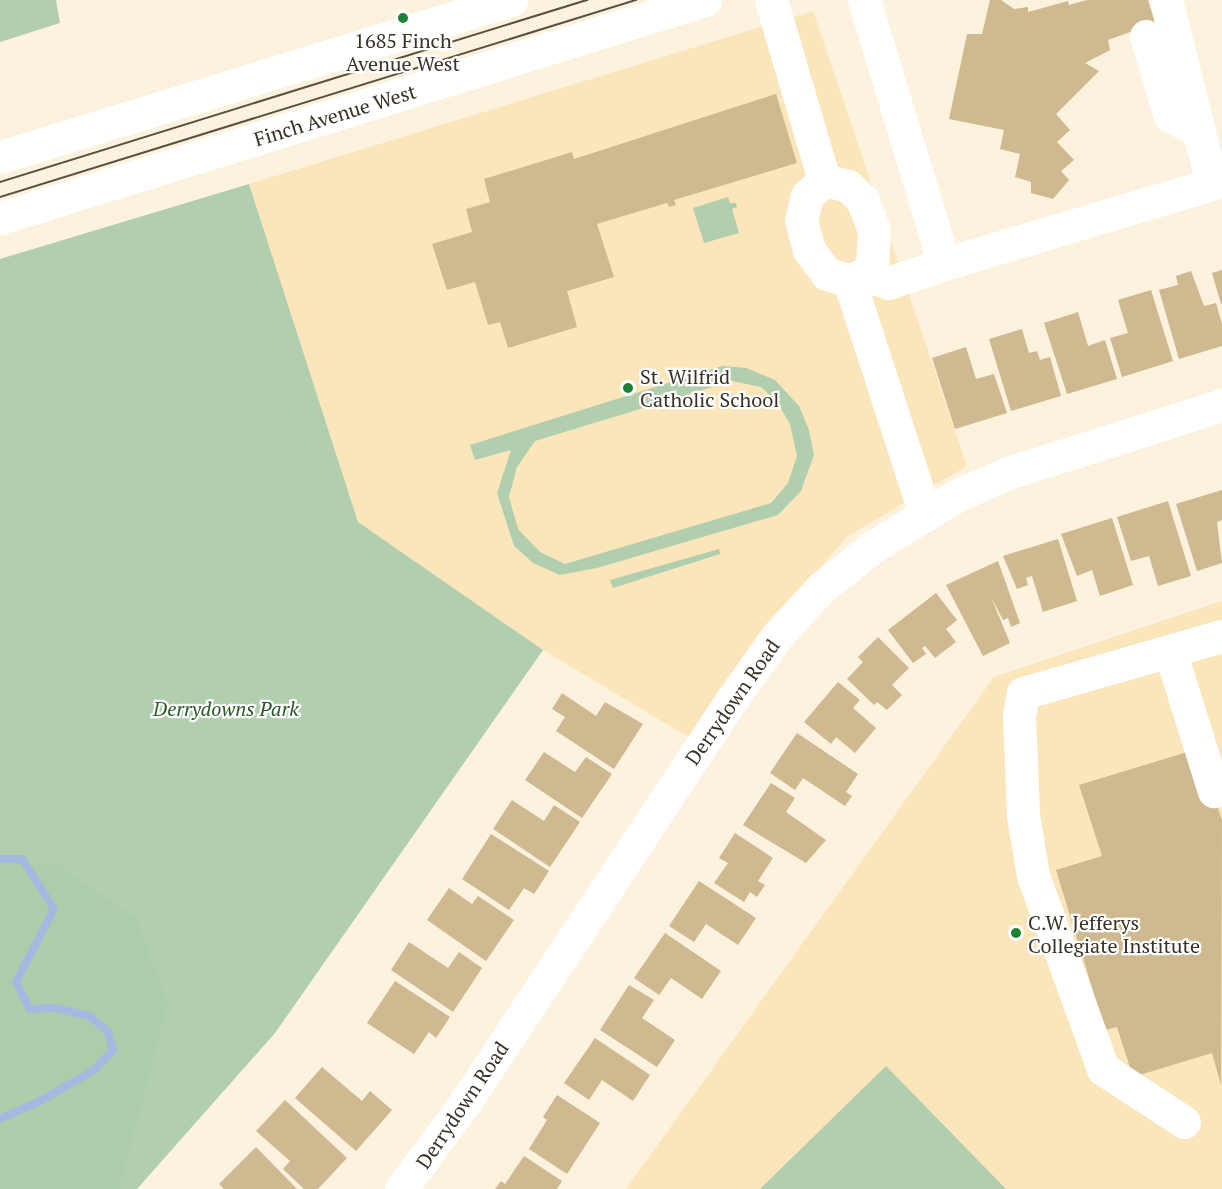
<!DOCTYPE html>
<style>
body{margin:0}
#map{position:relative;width:1222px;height:1189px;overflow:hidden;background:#fcf2dd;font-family:"PT Serif",serif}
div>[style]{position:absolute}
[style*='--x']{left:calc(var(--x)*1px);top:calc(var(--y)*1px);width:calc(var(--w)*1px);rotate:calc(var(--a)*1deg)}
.built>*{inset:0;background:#fbe6bc}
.green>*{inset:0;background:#b1ceaf}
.forest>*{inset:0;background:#adcdaa}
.stream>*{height:8px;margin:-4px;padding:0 4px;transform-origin:4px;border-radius:4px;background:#a3b9df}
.building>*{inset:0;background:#ceb990}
.minor>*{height:33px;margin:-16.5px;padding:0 16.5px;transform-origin:16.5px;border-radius:16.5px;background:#fff}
.major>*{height:33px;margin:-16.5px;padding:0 16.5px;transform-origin:16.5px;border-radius:16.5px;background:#fff}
.tram>*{height:1.5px;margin:-0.75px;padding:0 0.75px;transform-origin:0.75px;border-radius:0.75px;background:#585142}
.dots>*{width:16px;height:16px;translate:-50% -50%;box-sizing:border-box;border:3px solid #fff;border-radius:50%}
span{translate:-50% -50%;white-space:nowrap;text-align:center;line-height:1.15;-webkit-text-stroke:4.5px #fff;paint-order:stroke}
.poi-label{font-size:20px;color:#383124}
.left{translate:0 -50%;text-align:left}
.street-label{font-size:20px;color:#383124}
.park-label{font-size:20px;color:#2b582a;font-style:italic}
</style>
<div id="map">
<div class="built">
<div style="clip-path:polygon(813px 11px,967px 466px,848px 536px,762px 634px,693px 740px,543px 650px,358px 522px,249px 184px)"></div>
<div style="clip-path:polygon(1222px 601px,1222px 1189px,626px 1189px,994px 677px)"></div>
</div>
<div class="green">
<div style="clip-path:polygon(0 0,56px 0,60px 23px,0 42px)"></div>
<div style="clip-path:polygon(249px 184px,358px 522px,543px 650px,275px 1033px,137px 1189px,0 1189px,0 259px)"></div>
<div style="clip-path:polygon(728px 197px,730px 203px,736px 203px,737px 207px,732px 209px,739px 233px,704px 243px,693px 208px)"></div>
<div style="clip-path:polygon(evenodd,722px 366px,746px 368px,775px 380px,799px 406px,809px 430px,814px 455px,801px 491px,778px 515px,597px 568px,560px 575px,533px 563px,514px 546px,497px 493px,511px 450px,475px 460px,470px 445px,722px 366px,732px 381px,761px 387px,777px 402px,790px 424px,797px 456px,788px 483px,771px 503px,565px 564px,540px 552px,518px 529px,509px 497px,517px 467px,535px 441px,732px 381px)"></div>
<div style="clip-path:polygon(719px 549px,720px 554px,613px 588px,610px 580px)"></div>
<div style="clip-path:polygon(886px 1066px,1006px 1189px,760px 1189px)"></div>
</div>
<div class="forest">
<div style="clip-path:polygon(0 861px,57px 864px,136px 918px,168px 1003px,119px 1189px,0 1189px)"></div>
</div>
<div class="stream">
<div style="--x:0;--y:859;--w:22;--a:0"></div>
<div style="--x:22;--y:859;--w:59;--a:57.4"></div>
<div style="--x:54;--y:909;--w:82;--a:117.5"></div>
<div style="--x:16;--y:982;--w:30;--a:63"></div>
<div style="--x:30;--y:1009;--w:26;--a:-2"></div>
<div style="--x:56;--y:1008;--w:36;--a:14"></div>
<div style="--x:91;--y:1017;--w:23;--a:41"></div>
<div style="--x:108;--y:1032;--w:19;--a:74"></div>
<div style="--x:113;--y:1050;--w:28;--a:134"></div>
<div style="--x:94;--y:1070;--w:60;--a:150"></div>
<div style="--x:42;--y:1100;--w:46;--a:155.7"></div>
</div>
<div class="building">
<div style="clip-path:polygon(990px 0,1001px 0,1014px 9px,1028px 7px,1028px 12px,1068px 1px,1069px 5px,1087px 0,1148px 0,1155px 23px,1108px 40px,1110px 50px,1085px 63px,1099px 71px,1056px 114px,1070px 130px,1057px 142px,1074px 160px,1061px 171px,1069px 180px,1053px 199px,1031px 193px,1031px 182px,1015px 177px,1020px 154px,1000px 149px,1004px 130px,949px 119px,967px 34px,982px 34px)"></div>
<div style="clip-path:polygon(776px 94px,797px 163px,674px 200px,676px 205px,669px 207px,667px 203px,597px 224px,614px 277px,567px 291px,577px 327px,508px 348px,500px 322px,488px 325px,475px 282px,447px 290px,432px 244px,472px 232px,466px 209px,490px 202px,484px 179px,572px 152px,574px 159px)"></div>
<div style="clip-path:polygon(1222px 270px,1222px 304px,1221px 304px,1212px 273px)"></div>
<div style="clip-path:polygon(1191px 271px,1204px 306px,1216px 303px,1222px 324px,1222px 346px,1179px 359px,1159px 290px,1178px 285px,1176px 276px)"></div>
<div style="clip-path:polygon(1151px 290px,1173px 361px,1122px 377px,1110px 338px,1128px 333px,1118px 300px)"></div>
<div style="clip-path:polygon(1078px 312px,1088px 346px,1105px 340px,1117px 379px,1067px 394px,1044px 323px)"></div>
<div style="clip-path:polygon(1022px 329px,1029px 353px,1037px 351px,1040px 360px,1050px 357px,1061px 396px,1011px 411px,989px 339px)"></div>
<div style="clip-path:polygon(966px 347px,976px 379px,994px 374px,1007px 413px,955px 429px,932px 358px)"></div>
<div style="clip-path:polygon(1222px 490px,1222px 520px,1217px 522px,1222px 563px,1197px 571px,1176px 504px)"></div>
<div style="clip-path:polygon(1168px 501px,1191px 576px,1158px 586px,1149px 556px,1131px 561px,1117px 517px)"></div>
<div style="clip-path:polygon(1112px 518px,1133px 585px,1100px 596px,1092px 570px,1077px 576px,1061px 534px)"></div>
<div style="clip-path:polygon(1058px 539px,1077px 601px,1043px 612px,1032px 576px,1026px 578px,1028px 585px,1017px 589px,1003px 556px)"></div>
<div style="clip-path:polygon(998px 561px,1020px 623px,1011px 627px,1008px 618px,1003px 620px,991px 597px,1010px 643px,983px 656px,946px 585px)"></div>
<div style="clip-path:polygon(936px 593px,957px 620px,946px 629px,956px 642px,935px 658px,925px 646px,922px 648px,926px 654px,913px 663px,888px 630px)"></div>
<div style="clip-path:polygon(878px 637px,909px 668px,892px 685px,902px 695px,887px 710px,877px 702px,874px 705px,847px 679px,863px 662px,858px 657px)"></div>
<div style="clip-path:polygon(838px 682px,860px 700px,853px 708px,876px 728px,855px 753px,836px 737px,831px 744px,804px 722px)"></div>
<div style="clip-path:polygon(562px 693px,596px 716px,605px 702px,643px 724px,614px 769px,556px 731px,565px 717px,552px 709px)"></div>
<div style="clip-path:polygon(797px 733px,858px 774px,846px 792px,852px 796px,845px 806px,803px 778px,795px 790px,770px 773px)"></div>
<div style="clip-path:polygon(1197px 749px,1222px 820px,1221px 1085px,1212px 1053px,1133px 1077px,1117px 1027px,1105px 1030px,1056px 870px,1102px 856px,1079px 785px)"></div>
<div style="clip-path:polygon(544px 752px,575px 772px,586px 757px,612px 774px,582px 818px,525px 780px)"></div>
<div style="clip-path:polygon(771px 783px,795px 798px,786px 812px,826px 840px,806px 863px,743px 825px)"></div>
<div style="clip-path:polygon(512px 800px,544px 821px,554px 805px,580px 822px,550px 867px,493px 829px)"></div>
<div style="clip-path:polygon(735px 833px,773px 858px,758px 881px,765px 885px,757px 897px,750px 892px,744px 902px,714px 883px,728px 863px,719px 858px)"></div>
<div style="clip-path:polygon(491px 834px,549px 871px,534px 894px,524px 888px,509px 910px,462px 879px)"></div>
<div style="clip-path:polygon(699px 881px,756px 918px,738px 945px,706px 924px,694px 942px,669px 926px)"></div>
<div style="clip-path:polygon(449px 888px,472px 904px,478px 896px,514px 920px,486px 961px,427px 920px)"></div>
<div style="clip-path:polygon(665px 933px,721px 971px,702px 999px,671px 978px,659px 995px,634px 978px)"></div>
<div style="clip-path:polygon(409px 942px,448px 968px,459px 952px,482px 968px,453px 1012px,391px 970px)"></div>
<div style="clip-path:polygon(395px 981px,450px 1017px,436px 1038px,429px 1032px,414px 1054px,367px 1023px)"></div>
<div style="clip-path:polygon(629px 985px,654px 1000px,642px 1018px,675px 1040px,657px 1067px,600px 1030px)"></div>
<div style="clip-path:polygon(595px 1038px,650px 1075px,633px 1101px,602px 1080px,589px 1100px,564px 1083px)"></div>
<div style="clip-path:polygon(322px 1067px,362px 1101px,370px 1091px,392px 1110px,356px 1151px,295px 1098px)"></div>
<div style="clip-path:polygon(557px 1095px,600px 1123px,567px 1174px,529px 1149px,547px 1120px,543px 1117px)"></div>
<div style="clip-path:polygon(285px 1100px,347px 1158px,318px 1189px,304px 1189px,283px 1169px,290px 1161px,256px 1131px)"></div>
<div style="clip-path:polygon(256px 1147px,297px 1189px,224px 1189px,219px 1184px)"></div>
<div style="clip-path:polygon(524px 1156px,562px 1181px,557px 1189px,495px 1189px,501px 1181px,505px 1184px)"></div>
</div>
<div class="minor">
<div style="--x:771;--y:0;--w:188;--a:73.6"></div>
<div style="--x:864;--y:0;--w:276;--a:73.1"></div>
<div style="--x:944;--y:264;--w:280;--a:-16.6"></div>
<div style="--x:1212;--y:184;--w:190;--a:-104"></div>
<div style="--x:1146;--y:36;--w:84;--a:73.3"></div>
<div style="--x:1170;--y:116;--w:31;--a:27"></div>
<div style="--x:824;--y:180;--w:25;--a:14"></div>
<div style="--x:848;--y:186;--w:19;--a:43"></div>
<div style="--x:862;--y:199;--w:33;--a:69"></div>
<div style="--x:874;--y:230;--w:34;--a:93"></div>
<div style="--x:872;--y:264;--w:14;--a:126"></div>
<div style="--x:864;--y:275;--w:16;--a:162"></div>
<div style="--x:849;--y:280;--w:23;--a:-165"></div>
<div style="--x:827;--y:274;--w:30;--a:-127"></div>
<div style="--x:809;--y:250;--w:31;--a:-105"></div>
<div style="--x:801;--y:220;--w:25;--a:-76"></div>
<div style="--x:807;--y:196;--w:23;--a:-43"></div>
<div style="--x:864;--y:275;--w:25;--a:18"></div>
<div style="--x:888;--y:283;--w:59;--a:-18.7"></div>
<div style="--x:849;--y:280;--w:246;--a:72"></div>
<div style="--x:1170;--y:651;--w:147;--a:72.6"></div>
<div style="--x:1184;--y:1122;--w:97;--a:-146.8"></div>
<div style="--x:1103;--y:1069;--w:205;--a:-109.9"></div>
<div style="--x:1033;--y:876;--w:62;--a:-99.3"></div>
<div style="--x:1023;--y:815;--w:98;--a:-92.3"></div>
<div style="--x:1019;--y:717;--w:24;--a:-81"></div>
<div style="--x:1023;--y:693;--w:207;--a:-16"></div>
<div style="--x:401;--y:1189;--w:109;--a:-53.5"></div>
<div style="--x:466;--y:1101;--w:483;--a:-56.5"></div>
<div style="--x:733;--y:698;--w:76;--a:-54.6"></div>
<div style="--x:777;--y:636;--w:65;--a:-47.5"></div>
<div style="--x:821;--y:588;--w:68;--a:-38.4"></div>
<div style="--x:874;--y:546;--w:98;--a:-31.3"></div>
<div style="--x:958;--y:495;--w:55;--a:-23.7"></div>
<div style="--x:1008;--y:473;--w:225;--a:-17.6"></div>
</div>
<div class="major">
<div style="--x:0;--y:157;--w:535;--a:-17.08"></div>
<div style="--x:0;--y:218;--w:738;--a:-17.18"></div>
</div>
<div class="tram">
<div style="--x:0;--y:182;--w:615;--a:-17.23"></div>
<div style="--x:0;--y:197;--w:666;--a:-17.21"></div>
</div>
<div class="dots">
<div style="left:403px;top:18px;background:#1e8236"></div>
<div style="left:628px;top:388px;background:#1e8236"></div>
<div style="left:1016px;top:933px;background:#1e8236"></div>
</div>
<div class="poi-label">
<span style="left:403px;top:52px">1685 Finch<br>Avenue West</span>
<span class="left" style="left:640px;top:388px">St. Wilfrid<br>Catholic School</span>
<span class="left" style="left:1028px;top:934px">C.W. Jefferys<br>Collegiate Institute</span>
</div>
<div class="street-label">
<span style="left:335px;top:115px;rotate:-17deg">Finch Avenue West</span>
<span style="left:732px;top:702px;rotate:-55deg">Derrydown Road</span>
<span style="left:462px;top:1105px;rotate:-56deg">Derrydown Road</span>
</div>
<div class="park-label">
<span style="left:226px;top:708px">Derrydowns Park</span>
</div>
</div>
